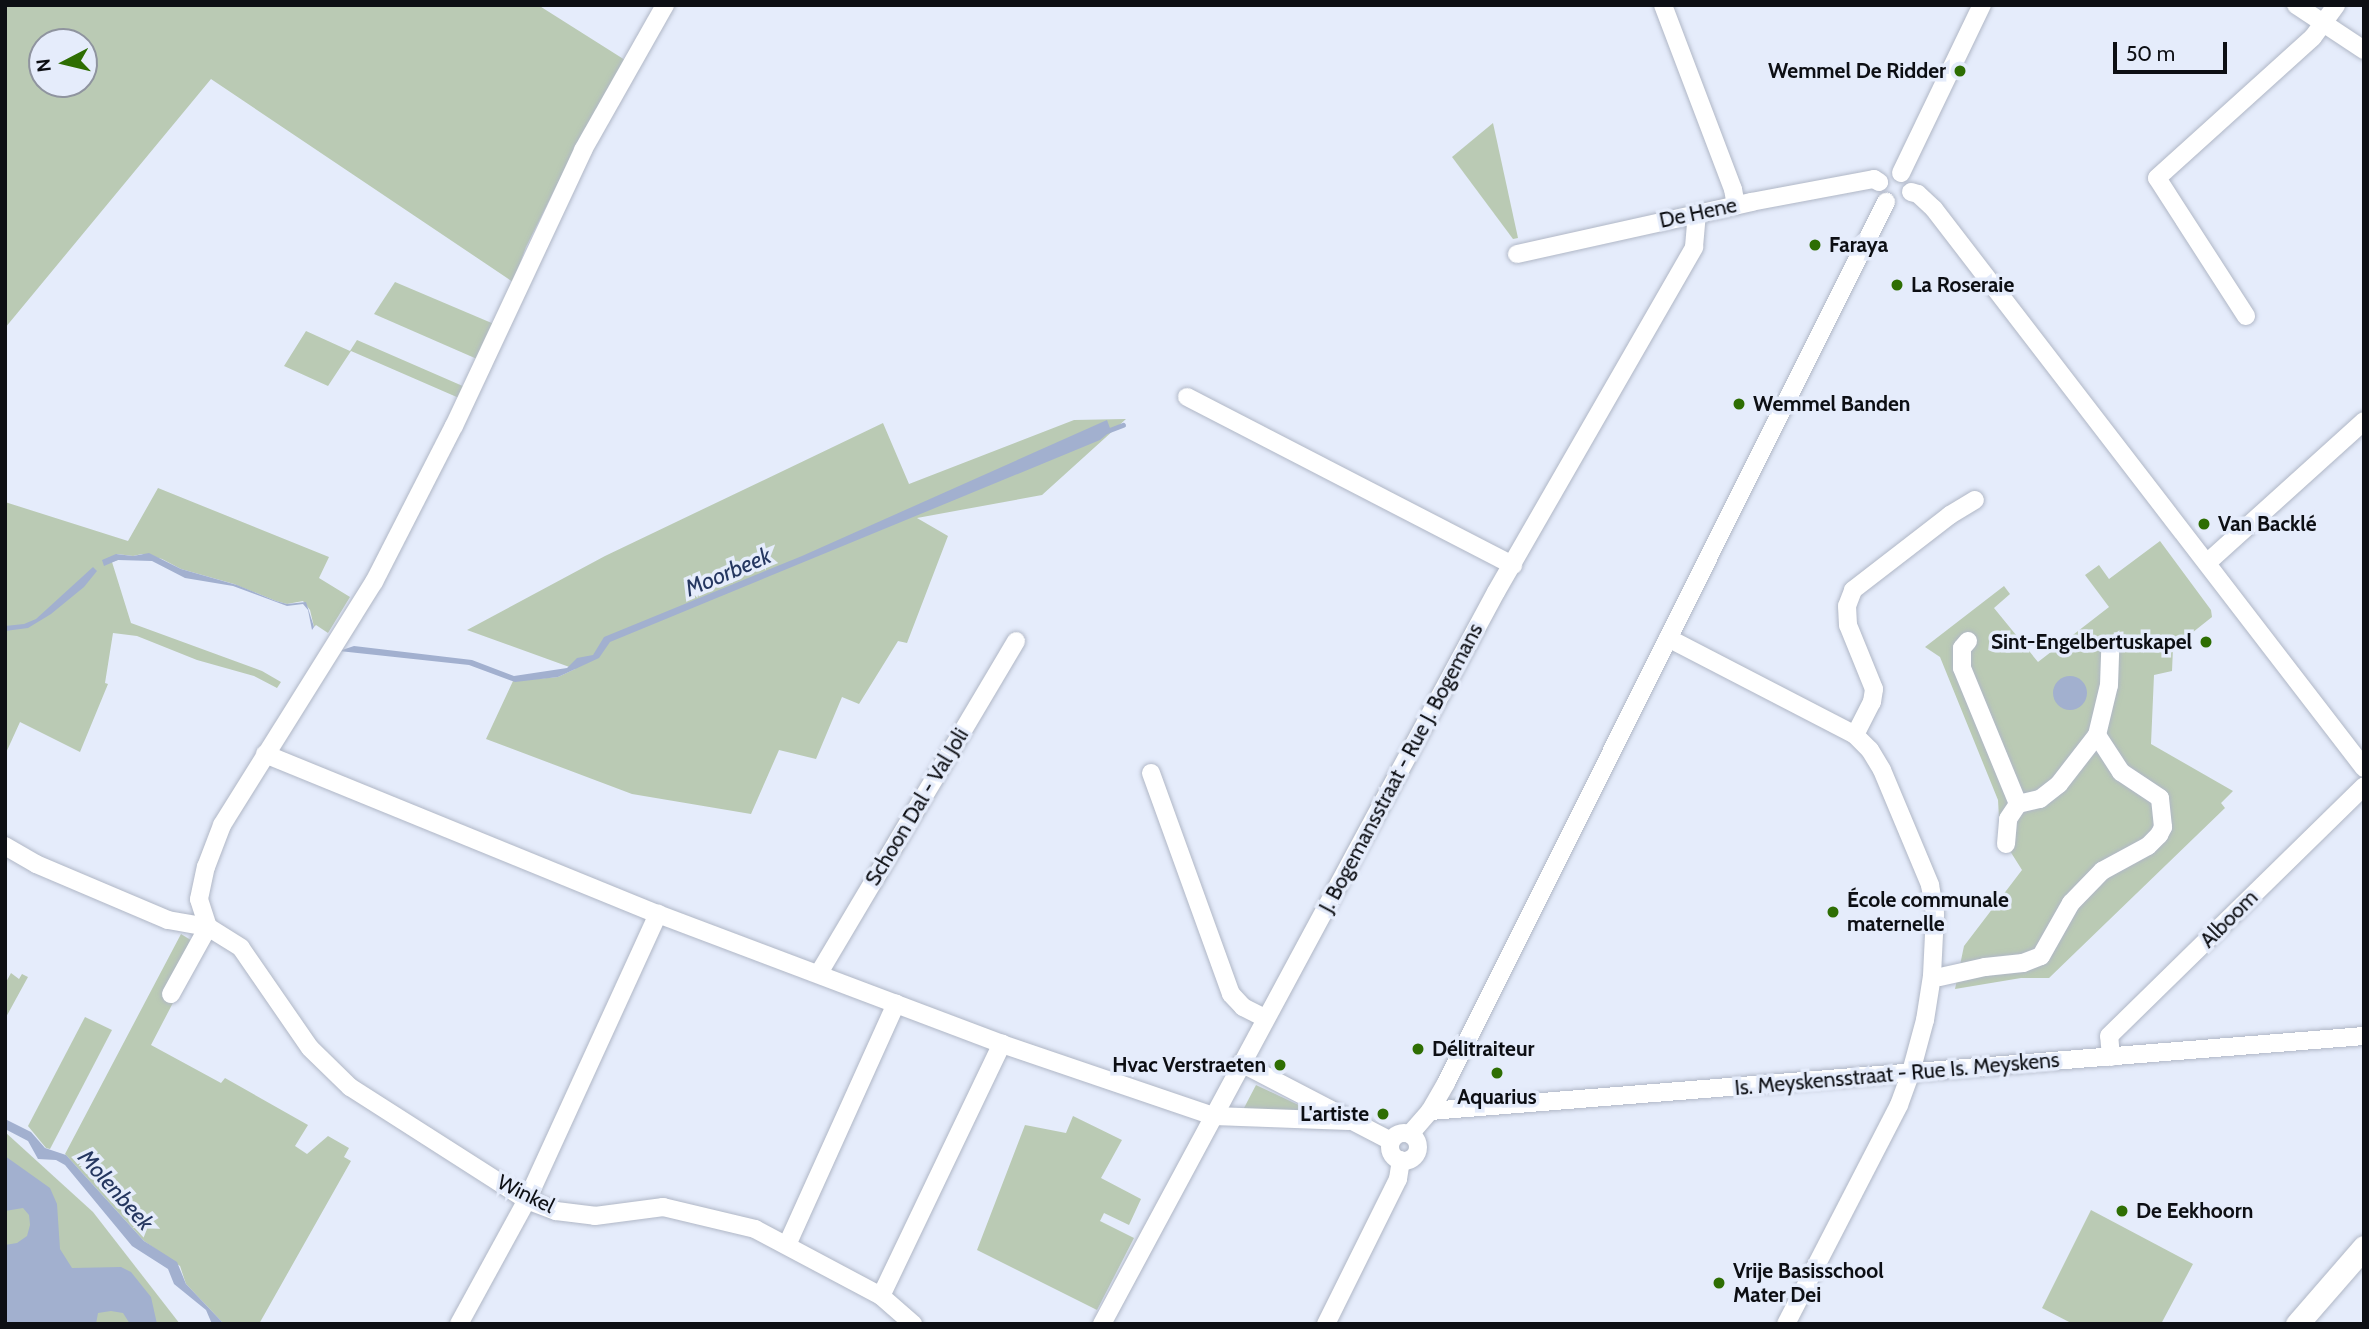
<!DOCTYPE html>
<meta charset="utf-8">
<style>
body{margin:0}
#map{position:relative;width:2369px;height:1329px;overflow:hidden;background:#e5ecfb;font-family:Cabin,sans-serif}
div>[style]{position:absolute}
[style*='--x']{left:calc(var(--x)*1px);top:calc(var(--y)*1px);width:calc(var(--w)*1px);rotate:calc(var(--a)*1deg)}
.green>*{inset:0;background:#bacab4}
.water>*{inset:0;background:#a2b0cf}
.round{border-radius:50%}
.stream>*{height:4.5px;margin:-2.25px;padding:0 2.25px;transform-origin:2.25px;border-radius:2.25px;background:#a2b0cf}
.roads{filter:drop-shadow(0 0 2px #b0b7c6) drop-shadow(0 0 2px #b0b7c6)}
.minor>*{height:18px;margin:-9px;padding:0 9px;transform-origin:9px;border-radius:9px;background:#fff}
.minor>.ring{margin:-9px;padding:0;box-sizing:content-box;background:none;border:18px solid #fff;border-radius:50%}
.major>*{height:23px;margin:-11.5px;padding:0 11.5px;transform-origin:11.5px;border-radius:11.5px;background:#fff}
.dots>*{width:19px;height:19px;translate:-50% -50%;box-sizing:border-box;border:4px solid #e5ecfb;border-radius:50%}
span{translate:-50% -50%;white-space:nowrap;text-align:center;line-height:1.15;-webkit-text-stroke:7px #e5ecfb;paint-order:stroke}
.poi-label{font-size:21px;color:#0d0f14;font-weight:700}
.right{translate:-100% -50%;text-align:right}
.left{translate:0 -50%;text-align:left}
.street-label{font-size:21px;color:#0d0f14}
.water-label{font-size:23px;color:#253760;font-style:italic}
.frame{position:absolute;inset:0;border:7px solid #0d0f14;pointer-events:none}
.north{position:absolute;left:28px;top:28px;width:70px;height:70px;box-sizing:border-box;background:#e5ecfb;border:2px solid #8f949f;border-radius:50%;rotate:263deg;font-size:19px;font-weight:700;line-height:28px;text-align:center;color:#0d0f14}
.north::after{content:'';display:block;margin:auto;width:24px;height:32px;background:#2e6e03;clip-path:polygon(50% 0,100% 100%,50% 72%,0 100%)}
.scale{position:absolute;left:2113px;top:42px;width:114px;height:32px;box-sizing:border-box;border:4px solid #0d0f14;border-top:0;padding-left:9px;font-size:21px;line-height:24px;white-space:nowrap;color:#0d0f14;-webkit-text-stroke:5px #e5ecfb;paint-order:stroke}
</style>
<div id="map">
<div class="green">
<div style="clip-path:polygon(evenodd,5px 5px,538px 5px,625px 60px,560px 179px,526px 247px,513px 282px,211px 79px,5px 328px,5px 5px,42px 42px,84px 42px,84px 84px,42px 84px,42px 42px)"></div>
<div style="clip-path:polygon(1493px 123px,1518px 238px,1513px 239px,1452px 157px)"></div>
<div style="clip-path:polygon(395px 282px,494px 324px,477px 359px,374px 314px)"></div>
<div style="clip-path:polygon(306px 331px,350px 351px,357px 340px,465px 387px,459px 398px,351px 351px,328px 386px,284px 366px)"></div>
<div style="clip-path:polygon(1126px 419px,1042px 495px,917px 518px,948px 536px,907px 643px,898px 641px,859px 704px,842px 697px,816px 759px,779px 750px,751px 814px,632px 794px,486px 739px,513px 681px,558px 677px,575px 669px,467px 630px,605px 556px,883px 423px,909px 484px,1074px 420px)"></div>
<div style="clip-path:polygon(158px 488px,329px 557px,319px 578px,350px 597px,328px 633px,316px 625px,314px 627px,310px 610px,303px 601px,287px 604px,276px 601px,234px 584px,181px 569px,162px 559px,142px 554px,133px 556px,117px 554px,118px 560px,112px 562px,131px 623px,262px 671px,281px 682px,277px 688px,254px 676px,197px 660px,137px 636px,113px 633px,105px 683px,108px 684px,80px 752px,20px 722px,5px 755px,5px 502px,128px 541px)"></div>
<div style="clip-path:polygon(2160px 541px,2211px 610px,2212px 617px,2173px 648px,2172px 671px,2154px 675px,2151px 744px,2233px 791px,2221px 803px,2225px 808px,2049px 978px,2021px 978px,1955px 989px,1964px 946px,2022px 870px,2000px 835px,1998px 800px,1940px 657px,1925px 647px,2004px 586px,2010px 594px,1994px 608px,2038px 662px,2109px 607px,2085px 575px,2099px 565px,2109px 579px)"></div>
<div style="clip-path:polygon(181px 934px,194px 942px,176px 997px,151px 1045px,221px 1083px,225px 1078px,308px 1125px,295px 1146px,307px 1154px,328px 1136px,349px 1148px,344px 1157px,351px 1161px,259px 1324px,224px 1324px,186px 1284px,180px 1266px,144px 1241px,65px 1154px)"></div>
<div style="clip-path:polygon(11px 973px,19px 979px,22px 974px,28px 977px,5px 1019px,5px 984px)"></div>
<div style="clip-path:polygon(85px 1017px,112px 1030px,50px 1149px,46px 1148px,28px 1126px)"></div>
<div style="clip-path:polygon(1256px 1085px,1307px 1109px,1307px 1112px,1246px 1112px,1244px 1108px)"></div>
<div style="clip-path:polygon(1073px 1116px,1122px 1140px,1101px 1178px,1141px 1199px,1129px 1225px,1104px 1213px,1100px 1221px,1134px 1238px,1097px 1310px,977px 1250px,1025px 1125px,1066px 1133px)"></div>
<div style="clip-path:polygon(5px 1132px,93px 1212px,180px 1324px,5px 1324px)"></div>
<div style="clip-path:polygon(2091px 1210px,2193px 1264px,2161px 1324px,2073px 1324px,2042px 1308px)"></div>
</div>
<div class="water">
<div style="clip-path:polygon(1107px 420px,1111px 431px,1100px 440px,610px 642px,599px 658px,558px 677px,515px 682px,469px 665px,339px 651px,354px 646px,472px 660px,514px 676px,567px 668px,577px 658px,593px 655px,604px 637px,802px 556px)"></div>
<div style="clip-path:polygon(149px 553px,181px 569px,237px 585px,276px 601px,287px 604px,306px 602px,314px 627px,312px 630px,308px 610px,303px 604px,287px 606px,233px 586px,185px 578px,152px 561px,118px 560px,104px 566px,102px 560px,116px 554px,133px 556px)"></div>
<div style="clip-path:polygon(93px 567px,97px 571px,84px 587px,51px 614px,28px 628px,5px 631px,5px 626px,24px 624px,36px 619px)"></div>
<div class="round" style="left:2053px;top:676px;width:34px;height:34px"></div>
<div style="clip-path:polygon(5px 1119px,31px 1132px,45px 1148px,66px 1155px,144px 1241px,177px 1262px,186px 1284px,224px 1324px,212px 1324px,206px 1310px,174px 1284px,168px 1269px,132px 1246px,65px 1165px,56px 1160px,38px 1159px,28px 1141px,5px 1129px)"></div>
<div style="clip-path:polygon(5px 1156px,50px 1188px,57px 1204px,60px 1249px,72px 1268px,121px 1267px,131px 1272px,151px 1297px,157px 1324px,130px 1324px,123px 1313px,111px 1311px,98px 1313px,96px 1324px,5px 1324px,5px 1245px,17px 1243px,27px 1236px,30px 1225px,29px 1215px,23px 1208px,5px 1211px)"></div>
</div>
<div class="stream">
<div style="--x:1107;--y:431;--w:17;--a:-21"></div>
</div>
<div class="roads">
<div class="minor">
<div style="--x:1663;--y:5;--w:197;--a:69.2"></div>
<div style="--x:1733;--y:189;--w:17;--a:80"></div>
<div style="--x:2296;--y:5;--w:82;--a:33.5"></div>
<div style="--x:1901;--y:173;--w:187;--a:-64.3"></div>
<div style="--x:1911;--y:192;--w:7;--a:16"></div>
<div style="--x:1918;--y:194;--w:22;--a:43"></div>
<div style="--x:1934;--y:209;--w:705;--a:52.43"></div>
<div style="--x:1517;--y:254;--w:240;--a:-12.5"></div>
<div style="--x:1751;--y:202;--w:125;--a:-10.6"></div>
<div style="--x:1874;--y:179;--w:6;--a:31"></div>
<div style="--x:2246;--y:316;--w:164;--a:-122.8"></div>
<div style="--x:2157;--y:178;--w:210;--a:-42.1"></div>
<div style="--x:2313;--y:37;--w:39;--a:-54"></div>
<div style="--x:1187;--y:397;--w:367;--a:27.3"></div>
<div style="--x:2208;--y:562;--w:210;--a:-42.1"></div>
<div style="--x:1668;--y:638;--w:211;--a:27.4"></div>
<div style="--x:1855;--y:735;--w:21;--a:45"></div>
<div style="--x:1870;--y:750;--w:23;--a:59"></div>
<div style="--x:1882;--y:770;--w:125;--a:67.3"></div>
<div style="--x:1930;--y:885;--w:29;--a:80"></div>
<div style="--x:1935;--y:914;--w:62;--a:92.8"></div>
<div style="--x:1932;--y:976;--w:45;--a:99"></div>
<div style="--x:1925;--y:1020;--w:54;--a:105.1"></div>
<div style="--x:1911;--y:1072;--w:35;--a:110"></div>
<div style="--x:1899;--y:1105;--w:246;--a:117.3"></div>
<div style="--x:1968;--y:641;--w:9;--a:131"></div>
<div style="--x:1962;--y:648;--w:20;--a:90"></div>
<div style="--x:1962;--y:668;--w:147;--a:67.6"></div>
<div style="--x:1855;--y:735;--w:37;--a:-63"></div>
<div style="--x:1872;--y:702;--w:13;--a:-81"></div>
<div style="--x:1874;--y:689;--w:69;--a:-112.1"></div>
<div style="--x:1848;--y:625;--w:19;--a:-93"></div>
<div style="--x:1847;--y:606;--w:17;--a:-69"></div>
<div style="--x:1853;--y:590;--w:123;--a:-37.7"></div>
<div style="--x:1950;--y:515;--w:29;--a:-31"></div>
<div style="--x:265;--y:754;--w:424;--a:22.2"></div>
<div style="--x:658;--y:914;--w:368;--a:20.7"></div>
<div style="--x:1002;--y:1044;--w:224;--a:18.8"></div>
<div style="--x:1214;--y:1116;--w:135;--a:2.1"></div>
<div style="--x:1151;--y:773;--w:235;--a:70.1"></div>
<div style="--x:1231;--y:994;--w:18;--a:47"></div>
<div style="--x:1243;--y:1007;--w:25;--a:27"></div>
<div style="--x:2006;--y:844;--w:25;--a:-85"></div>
<div style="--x:2008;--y:819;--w:18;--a:-56"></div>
<div style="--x:2018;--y:804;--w:23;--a:-13"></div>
<div style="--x:2040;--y:799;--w:24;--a:-38"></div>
<div style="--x:2059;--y:784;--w:62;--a:-52.2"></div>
<div style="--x:2097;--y:735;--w:51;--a:-76.5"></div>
<div style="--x:2109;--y:685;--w:36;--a:-88"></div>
<div style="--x:5;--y:846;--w:36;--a:30"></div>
<div style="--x:36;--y:864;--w:143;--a:23"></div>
<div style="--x:168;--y:920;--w:41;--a:9.9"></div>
<div style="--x:208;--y:927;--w:39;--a:32"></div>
<div style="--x:241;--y:948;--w:121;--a:55.4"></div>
<div style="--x:310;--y:1048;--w:56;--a:44.3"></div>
<div style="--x:350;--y:1087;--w:210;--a:32.6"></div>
<div style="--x:527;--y:1200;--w:31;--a:21"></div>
<div style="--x:556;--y:1211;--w:39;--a:7"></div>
<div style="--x:595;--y:1216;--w:69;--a:-7.5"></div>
<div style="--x:663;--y:1207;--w:95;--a:13.4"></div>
<div style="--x:755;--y:1229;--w:143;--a:28"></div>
<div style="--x:881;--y:1296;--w:43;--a:41.2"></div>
<div style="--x:208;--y:927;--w:29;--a:-108"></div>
<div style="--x:199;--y:899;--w:33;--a:-78"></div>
<div style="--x:206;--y:867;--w:45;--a:-69.1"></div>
<div style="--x:222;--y:825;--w:287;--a:-58"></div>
<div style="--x:374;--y:582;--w:175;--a:-62.9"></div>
<div style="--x:454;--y:426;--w:305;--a:-64.9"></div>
<div style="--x:583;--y:150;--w:167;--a:-60.5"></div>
<div style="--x:819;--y:973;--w:386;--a:-59.3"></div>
<div style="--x:1940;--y:977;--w:46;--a:-12.5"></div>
<div style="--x:1985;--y:967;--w:38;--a:-6"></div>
<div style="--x:2023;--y:963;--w:19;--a:-21"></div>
<div style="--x:2041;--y:956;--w:61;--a:-60.5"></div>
<div style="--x:2071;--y:903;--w:45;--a:-45.9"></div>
<div style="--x:2102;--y:871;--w:52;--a:-28.5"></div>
<div style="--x:2148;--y:846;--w:16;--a:-45"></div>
<div style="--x:2159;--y:835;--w:9;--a:-63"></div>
<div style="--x:2163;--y:827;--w:29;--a:-96"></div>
<div style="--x:2160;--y:798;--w:47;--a:-146.3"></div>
<div style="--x:2121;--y:772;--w:44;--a:-123"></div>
<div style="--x:171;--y:994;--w:77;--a:-61.1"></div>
<div style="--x:2111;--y:1057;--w:21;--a:-95"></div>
<div style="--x:2109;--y:1036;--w:357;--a:-44.4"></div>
<div style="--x:1241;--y:1063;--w:169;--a:27.5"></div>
<div style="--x:1430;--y:1111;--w:937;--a:-4.59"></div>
<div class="ring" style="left:1390px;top:1133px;width:10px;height:10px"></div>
<div style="--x:1410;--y:1134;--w:30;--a:-49"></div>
<div style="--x:1430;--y:1111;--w:32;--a:-60"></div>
<div style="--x:1446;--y:1083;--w:985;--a:-63.46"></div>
<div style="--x:787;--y:1245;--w:265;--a:-65.7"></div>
<div style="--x:881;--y:1296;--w:280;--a:-64.4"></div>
<div style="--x:459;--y:1324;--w:141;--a:-61.3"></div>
<div style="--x:527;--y:1200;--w:315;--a:-65.4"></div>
<div style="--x:1102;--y:1324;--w:831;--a:-61.71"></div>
<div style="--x:1496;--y:592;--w:398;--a:-60.1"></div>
<div style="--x:1694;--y:247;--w:33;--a:-85"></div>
<div style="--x:1326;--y:1324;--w:162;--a:-63.6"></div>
<div style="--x:1398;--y:1179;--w:19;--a:-81"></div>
</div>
<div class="major">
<div style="--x:2297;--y:1324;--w:102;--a:-49"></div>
</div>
</div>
<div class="dots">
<div style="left:1960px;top:71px;background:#2e6e03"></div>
<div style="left:1815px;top:245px;background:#2e6e03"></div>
<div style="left:1897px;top:285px;background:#2e6e03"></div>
<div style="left:1739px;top:404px;background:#2e6e03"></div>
<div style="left:2204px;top:524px;background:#2e6e03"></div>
<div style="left:2206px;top:642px;background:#2e6e03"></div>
<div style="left:1833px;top:912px;background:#2e6e03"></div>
<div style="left:1418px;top:1049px;background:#2e6e03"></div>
<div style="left:1280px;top:1065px;background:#2e6e03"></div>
<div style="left:1497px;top:1073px;background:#2e6e03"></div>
<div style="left:1383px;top:1114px;background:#2e6e03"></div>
<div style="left:2122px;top:1211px;background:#2e6e03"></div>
<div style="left:1719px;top:1283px;background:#2e6e03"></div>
</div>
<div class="poi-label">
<span class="right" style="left:1946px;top:71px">Wemmel De Ridder</span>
<span class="left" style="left:1829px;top:245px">Faraya</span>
<span class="left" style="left:1911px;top:285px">La Roseraie</span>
<span class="left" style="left:1753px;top:404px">Wemmel Banden</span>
<span class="left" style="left:2218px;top:524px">Van Backlé</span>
<span class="right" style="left:2192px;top:642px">Sint-Engelbertuskapel</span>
<span class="left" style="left:1847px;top:912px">École communale<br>maternelle</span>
<span class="left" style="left:1432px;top:1049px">Délitraiteur</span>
<span class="right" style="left:1266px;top:1065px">Hvac Verstraeten</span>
<span style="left:1497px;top:1097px">Aquarius</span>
<span class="right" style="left:1369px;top:1114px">L'artiste</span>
<span class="left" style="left:2136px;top:1211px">De Eekhoorn</span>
<span class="left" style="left:1733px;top:1283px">Vrije Basisschool<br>Mater Dei</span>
</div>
<div class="street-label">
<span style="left:1698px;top:213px;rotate:-12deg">De Hene</span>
<span style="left:1401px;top:768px;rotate:-62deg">J. Bogemansstraat - Rue J. Bogemans</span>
<span style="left:917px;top:807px;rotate:-59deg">Schoon Dal - Val Joli</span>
<span style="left:2229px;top:919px;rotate:-45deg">Alboom</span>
<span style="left:1897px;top:1074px;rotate:-5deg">Is. Meyskensstraat - Rue Is. Meyskens</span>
<span style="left:526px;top:1194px;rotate:26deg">Winkel</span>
</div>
<div class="water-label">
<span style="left:728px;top:572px;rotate:-23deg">Moorbeek</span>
<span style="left:116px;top:1190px;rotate:48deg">Molenbeek</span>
</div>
<div class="frame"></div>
<div class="north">N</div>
<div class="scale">50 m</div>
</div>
